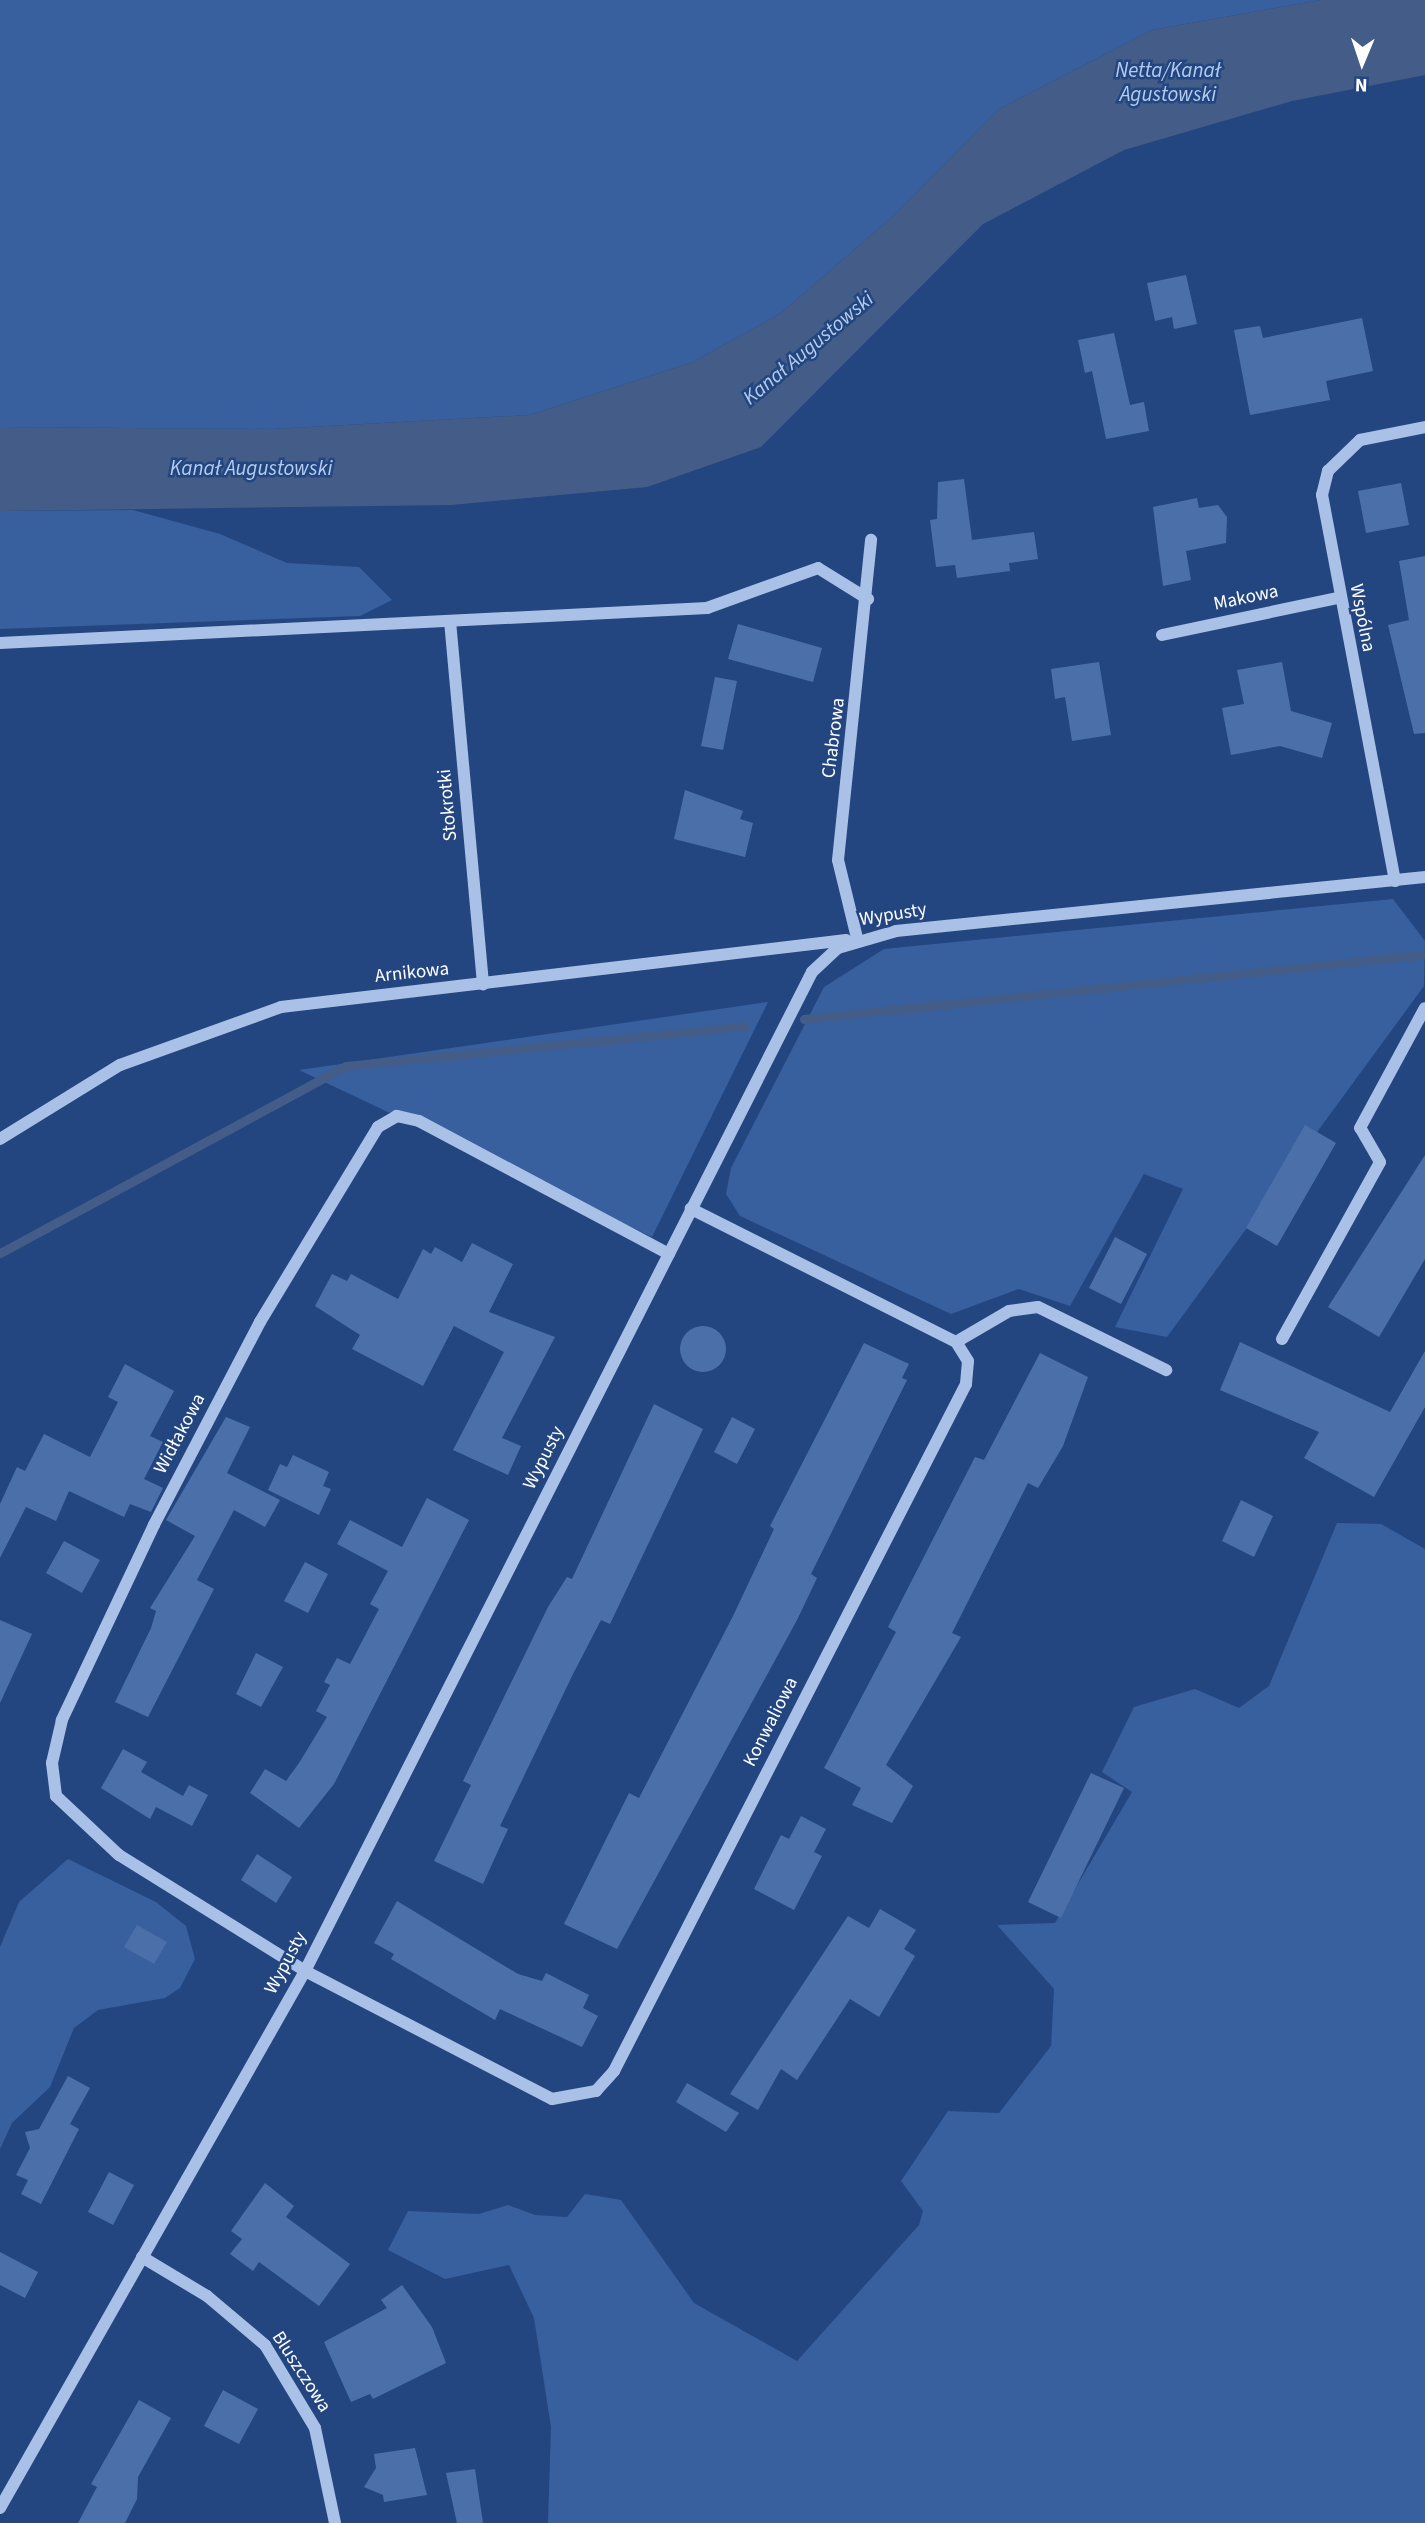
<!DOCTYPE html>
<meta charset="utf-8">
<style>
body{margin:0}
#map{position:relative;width:1425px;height:2523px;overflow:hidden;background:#234680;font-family:"Source Sans 3",sans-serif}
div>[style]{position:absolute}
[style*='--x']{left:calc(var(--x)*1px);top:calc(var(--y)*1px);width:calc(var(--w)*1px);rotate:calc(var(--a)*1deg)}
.green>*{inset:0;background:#385f9e}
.water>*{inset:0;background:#445d88}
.stream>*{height:9px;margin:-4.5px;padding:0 4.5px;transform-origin:4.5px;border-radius:4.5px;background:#445d88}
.building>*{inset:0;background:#4b70a9}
.round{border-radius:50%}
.minor>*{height:12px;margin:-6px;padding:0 6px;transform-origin:6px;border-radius:6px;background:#aac1e7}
span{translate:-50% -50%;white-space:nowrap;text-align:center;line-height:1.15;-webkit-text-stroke:5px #234680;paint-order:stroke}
.street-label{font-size:19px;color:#fff}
.water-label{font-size:21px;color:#b5ccee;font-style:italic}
.north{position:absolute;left:1327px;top:28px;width:70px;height:70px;-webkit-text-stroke:5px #234680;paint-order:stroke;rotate:182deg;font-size:19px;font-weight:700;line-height:28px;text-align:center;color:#fff}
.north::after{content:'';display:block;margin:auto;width:24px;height:32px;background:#fff;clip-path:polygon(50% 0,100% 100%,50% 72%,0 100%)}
</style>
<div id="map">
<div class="green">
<div style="clip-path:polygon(0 0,1320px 0,1152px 30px,999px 109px,892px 217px,781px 313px,693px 362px,530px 415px,273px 429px,0 427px)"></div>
<div style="clip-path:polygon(133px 510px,220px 534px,287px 563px,359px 567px,392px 600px,360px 616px,0 629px,0 511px)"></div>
<div style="clip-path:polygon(1393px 899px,1425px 941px,1424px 986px,1167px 1337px,1115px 1327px,1183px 1189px,1144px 1174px,1070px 1306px,1019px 1289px,951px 1314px,740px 1216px,726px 1194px,731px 1168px,824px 987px,884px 949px)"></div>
<div style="clip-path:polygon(768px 1002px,652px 1237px,299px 1070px)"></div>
<div style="clip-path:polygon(1337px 1523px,1381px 1524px,1425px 1549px,1425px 2523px,548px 2523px,551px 2427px,534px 2318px,509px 2265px,445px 2279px,388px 2250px,408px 2211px,479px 2214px,508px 2205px,535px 2215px,567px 2217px,585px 2194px,621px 2200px,694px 2303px,797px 2361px,919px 2225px,923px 2211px,901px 2181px,948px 2111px,999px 2113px,1051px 2046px,1054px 1989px,997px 1925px,1055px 1923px,1132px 1792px,1102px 1772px,1134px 1707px,1195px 1689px,1239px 1708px,1269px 1686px)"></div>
<div style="clip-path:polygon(68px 1859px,156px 1902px,186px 1926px,195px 1959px,180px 1988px,165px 1998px,98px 2010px,74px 2028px,50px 2087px,12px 2123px,0 2149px,0 1947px,19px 1902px)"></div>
</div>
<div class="water">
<div style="clip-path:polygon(1320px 0,1425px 0,1425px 75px,1292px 101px,1124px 150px,983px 224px,761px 447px,647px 487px,451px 505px,0 511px,0 427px,273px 429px,530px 415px,693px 362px,781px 313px,892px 217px,999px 109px,1152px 30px)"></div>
</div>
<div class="stream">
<div style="--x:804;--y:1019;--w:620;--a:-5.92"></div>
<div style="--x:0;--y:1253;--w:393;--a:-28.4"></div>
<div style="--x:346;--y:1066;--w:401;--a:-5.7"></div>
</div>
<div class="building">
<div style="clip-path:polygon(1186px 275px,1197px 324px,1174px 329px,1172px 317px,1155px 321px,1147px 283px)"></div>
<div style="clip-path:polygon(1362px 318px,1373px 371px,1326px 381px,1330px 400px,1250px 415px,1234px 330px,1260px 326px,1263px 338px)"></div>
<div style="clip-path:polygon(1114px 333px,1130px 405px,1144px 402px,1149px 431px,1106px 439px,1092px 371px,1085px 373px,1078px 340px)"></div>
<div style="clip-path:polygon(964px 479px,972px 540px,1034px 532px,1038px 559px,1009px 563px,1010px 571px,957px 578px,955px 565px,936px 567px,930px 520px,937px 519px,938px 482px)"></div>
<div style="clip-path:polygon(1401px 483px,1409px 525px,1366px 533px,1358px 491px)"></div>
<div style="clip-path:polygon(1197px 498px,1199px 508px,1218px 505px,1227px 517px,1226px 543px,1186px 551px,1191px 580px,1163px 586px,1153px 507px)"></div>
<div style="clip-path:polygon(1425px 556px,1425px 733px,1414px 734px,1388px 625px,1409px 620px,1399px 561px)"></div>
<div style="clip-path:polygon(738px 624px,822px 648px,813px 682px,728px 659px)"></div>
<div style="clip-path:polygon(1099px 662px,1111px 735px,1072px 741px,1065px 697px,1055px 699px,1051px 669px)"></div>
<div style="clip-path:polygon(1282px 662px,1291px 711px,1332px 723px,1322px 758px,1280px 746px,1231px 755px,1222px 708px,1244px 704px,1237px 670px)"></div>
<div style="clip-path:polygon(715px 677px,737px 681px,723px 750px,701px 746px)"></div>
<div style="clip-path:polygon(685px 790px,743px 811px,740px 819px,753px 823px,745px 857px,674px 839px)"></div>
<div style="clip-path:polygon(1305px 1125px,1336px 1143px,1277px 1246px,1246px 1228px)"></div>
<div style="clip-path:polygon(1425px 1155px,1425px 1259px,1379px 1337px,1328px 1307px)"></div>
<div style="clip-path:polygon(1115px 1237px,1147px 1254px,1121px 1304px,1089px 1288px)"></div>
<div style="clip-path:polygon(472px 1243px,513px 1264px,489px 1312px,555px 1337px,502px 1438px,521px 1446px,508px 1475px,453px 1450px,504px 1352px,454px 1326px,423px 1386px,352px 1349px,360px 1335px,315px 1306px,332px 1274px,347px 1281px,351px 1274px,398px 1299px,423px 1249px,431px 1254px,435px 1247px,462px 1262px)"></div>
<div class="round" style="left:680px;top:1326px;width:46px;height:46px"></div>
<div style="clip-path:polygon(1240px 1342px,1390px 1412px,1425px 1351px,1425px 1407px,1374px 1497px,1304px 1458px,1319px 1432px,1220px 1390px)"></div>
<div style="clip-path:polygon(864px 1343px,909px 1364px,902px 1378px,907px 1380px,811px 1574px,817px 1578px,797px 1620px,617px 1949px,564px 1924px,629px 1793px,639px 1798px,733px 1616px,774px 1529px,770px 1526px)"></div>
<div style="clip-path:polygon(1040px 1353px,1088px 1377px,1063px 1446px,1038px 1488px,1028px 1483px,952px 1633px,961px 1637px,886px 1765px,913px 1786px,892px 1823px,852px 1805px,861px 1788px,824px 1768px,896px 1632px,888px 1627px,975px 1457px,984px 1460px)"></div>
<div style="clip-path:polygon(125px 1364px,174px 1391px,150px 1436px,163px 1442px,144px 1479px,163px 1488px,151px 1512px,130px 1504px,124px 1517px,69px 1491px,56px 1521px,26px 1507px,0 1558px,0 1504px,17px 1467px,25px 1471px,44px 1434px,90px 1457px,118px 1402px,108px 1397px)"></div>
<div style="clip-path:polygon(654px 1404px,703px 1429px,610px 1624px,601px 1620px,573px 1674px,500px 1826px,508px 1829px,483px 1884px,434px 1861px,471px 1785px,463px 1781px,548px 1607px,567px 1577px,572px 1579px)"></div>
<div style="clip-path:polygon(226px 1417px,250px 1427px,227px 1473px,280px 1500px,265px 1527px,234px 1510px,197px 1580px,214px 1589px,148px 1717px,115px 1702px,151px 1628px,156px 1611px,150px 1608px,195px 1536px,166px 1520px)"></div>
<div style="clip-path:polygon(732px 1417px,755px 1429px,737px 1464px,714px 1452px)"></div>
<div style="clip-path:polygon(293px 1455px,329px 1472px,323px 1486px,331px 1489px,319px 1515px,268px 1490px,280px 1464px,287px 1467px)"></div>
<div style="clip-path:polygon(427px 1498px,469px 1520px,334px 1784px,299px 1828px,250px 1793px,265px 1769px,286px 1781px,299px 1763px,327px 1717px,316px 1711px,330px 1685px,324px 1682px,337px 1658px,350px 1664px,379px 1609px,370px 1604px,388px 1571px,337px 1544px,350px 1520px,402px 1547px)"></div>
<div style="clip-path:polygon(1241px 1500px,1273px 1516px,1254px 1557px,1222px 1541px)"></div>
<div style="clip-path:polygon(64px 1541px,100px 1560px,82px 1593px,46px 1573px)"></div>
<div style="clip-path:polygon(305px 1562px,328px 1574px,308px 1613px,284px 1601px)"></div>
<div style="clip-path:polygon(0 1620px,32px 1634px,0 1703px)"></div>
<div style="clip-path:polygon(256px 1653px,283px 1667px,261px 1707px,236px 1694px)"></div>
<div style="clip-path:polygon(123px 1749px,147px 1762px,141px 1772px,183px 1796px,189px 1785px,208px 1795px,192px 1826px,156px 1807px,150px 1819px,101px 1788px)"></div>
<div style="clip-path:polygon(1091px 1773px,1124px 1788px,1061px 1918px,1028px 1902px)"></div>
<div style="clip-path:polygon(801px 1816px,826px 1829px,814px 1852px,822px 1856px,794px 1910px,754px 1889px,781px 1835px,789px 1839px)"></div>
<div style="clip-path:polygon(257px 1854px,292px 1877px,276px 1903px,241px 1880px)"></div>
<div style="clip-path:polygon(397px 1901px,518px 1974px,542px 1981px,546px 1973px,589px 1995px,583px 2008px,598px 2016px,582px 2047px,500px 2009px,495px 2020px,391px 1959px,394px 1954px,374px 1943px)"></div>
<div style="clip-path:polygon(880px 1909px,916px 1930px,904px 1949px,915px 1956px,879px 2017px,850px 1999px,797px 2080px,781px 2069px,758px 2110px,730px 2094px,848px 1916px,869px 1928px)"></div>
<div style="clip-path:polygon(137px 1925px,167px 1942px,154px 1964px,124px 1947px)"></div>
<div style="clip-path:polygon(68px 2076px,90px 2088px,70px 2124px,79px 2129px,41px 2204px,21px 2194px,28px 2180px,16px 2175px,30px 2148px,25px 2132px,39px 2129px)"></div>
<div style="clip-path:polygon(687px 2083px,739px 2113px,726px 2132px,676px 2102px)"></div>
<div style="clip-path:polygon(109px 2172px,134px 2185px,113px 2225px,88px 2212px)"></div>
<div style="clip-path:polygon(265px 2183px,294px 2206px,286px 2217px,350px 2264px,319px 2306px,259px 2262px,253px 2271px,230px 2254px,242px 2239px,231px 2231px)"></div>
<div style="clip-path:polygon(0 2252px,38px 2272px,25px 2298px,0 2285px)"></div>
<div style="clip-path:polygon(402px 2285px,432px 2327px,446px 2363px,373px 2399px,370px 2394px,351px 2402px,324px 2342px,387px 2308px,381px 2300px)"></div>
<div style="clip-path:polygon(223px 2390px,258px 2409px,239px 2444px,204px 2426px)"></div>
<div style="clip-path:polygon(139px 2400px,171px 2418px,138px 2477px,137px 2499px,125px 2523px,78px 2523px,97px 2487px,91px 2484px)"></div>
<div style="clip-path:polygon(415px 2448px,427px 2495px,384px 2502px,383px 2495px,364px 2487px,376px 2468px,374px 2454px)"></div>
<div style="clip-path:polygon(475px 2469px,483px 2523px,457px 2523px,446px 2473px)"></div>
</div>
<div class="minor">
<div style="--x:450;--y:621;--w:365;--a:84.8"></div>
<div style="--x:1162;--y:635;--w:180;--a:-11.9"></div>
<div style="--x:0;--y:643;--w:708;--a:-2.83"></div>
<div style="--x:707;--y:608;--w:118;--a:-19.8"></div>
<div style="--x:818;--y:568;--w:59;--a:31.8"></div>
<div style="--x:1395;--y:881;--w:393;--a:-100.7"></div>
<div style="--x:1322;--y:495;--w:25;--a:-76"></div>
<div style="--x:1328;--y:471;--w:45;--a:-44.1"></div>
<div style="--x:1360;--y:440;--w:66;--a:-11.3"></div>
<div style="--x:857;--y:938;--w:80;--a:-103.7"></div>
<div style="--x:838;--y:860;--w:322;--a:-84.1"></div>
<div style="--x:0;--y:1139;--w:141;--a:-31.7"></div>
<div style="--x:120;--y:1065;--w:171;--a:-19.8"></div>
<div style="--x:281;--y:1007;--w:569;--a:-6.76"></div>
<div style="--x:669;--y:1254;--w:283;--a:-152"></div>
<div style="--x:419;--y:1121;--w:23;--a:-167"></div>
<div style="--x:397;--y:1116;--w:22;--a:150"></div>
<div style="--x:378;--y:1127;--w:228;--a:121.2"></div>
<div style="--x:260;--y:1322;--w:229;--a:117.6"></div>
<div style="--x:154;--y:1525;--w:216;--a:115.3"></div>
<div style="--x:62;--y:1720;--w:44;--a:103.1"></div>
<div style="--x:52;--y:1763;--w:33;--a:83"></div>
<div style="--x:56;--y:1796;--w:86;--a:43.1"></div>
<div style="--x:119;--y:1855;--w:219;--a:31.9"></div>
<div style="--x:305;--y:1971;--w:278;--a:27.4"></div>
<div style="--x:552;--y:2099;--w:45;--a:-10.3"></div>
<div style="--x:596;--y:2091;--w:27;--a:-48"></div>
<div style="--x:614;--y:2071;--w:772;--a:-62.87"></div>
<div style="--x:966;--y:1384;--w:23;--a:-85"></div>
<div style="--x:968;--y:1361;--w:22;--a:-122"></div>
<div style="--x:956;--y:1342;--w:297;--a:-153.3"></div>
<div style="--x:1282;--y:1339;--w:202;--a:-61"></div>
<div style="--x:1380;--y:1162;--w:39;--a:-120"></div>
<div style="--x:1360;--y:1128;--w:136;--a:-61.6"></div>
<div style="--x:956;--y:1342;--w:61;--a:-30.3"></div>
<div style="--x:1009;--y:1311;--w:29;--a:-8"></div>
<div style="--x:1038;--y:1307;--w:143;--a:26.2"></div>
<div style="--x:142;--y:2257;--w:76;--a:31"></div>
<div style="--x:207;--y:2296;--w:76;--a:40.2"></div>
<div style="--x:265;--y:2345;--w:97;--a:58.9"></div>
<div style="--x:315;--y:2428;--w:97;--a:78.1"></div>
<div style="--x:0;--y:2508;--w:618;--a:-60.4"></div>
<div style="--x:305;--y:1971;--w:1120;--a:-63.09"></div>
<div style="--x:812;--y:972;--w:35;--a:-43"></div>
<div style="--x:838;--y:948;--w:60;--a:-16.3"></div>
<div style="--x:896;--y:931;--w:532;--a:-5.83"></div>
</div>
<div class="street-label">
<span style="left:1246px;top:598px;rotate:-12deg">Makowa</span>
<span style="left:1362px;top:618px;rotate:79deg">Wspólna</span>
<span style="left:834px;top:738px;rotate:-83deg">Chabrowa</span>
<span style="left:448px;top:805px;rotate:-95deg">Stokrotki</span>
<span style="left:893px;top:915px;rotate:-9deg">Wypusty</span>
<span style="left:412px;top:973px;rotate:-6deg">Arnikowa</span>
<span style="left:180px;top:1434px;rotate:-62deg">Widłakowa</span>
<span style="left:544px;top:1458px;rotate:-63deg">Wypusty</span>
<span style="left:771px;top:1722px;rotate:-63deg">Konwaliowa</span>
<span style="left:286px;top:1963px;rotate:-62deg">Wypusty</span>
<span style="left:301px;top:2372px;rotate:57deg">Bluszczowa</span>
</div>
<div class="water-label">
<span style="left:1168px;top:82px">Netta/Kanał<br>Agustowski</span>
<span style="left:808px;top:348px;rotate:-40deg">Kanał Augustowski</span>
<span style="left:251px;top:468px">Kanał Augustowski</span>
</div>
<div class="north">N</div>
</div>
